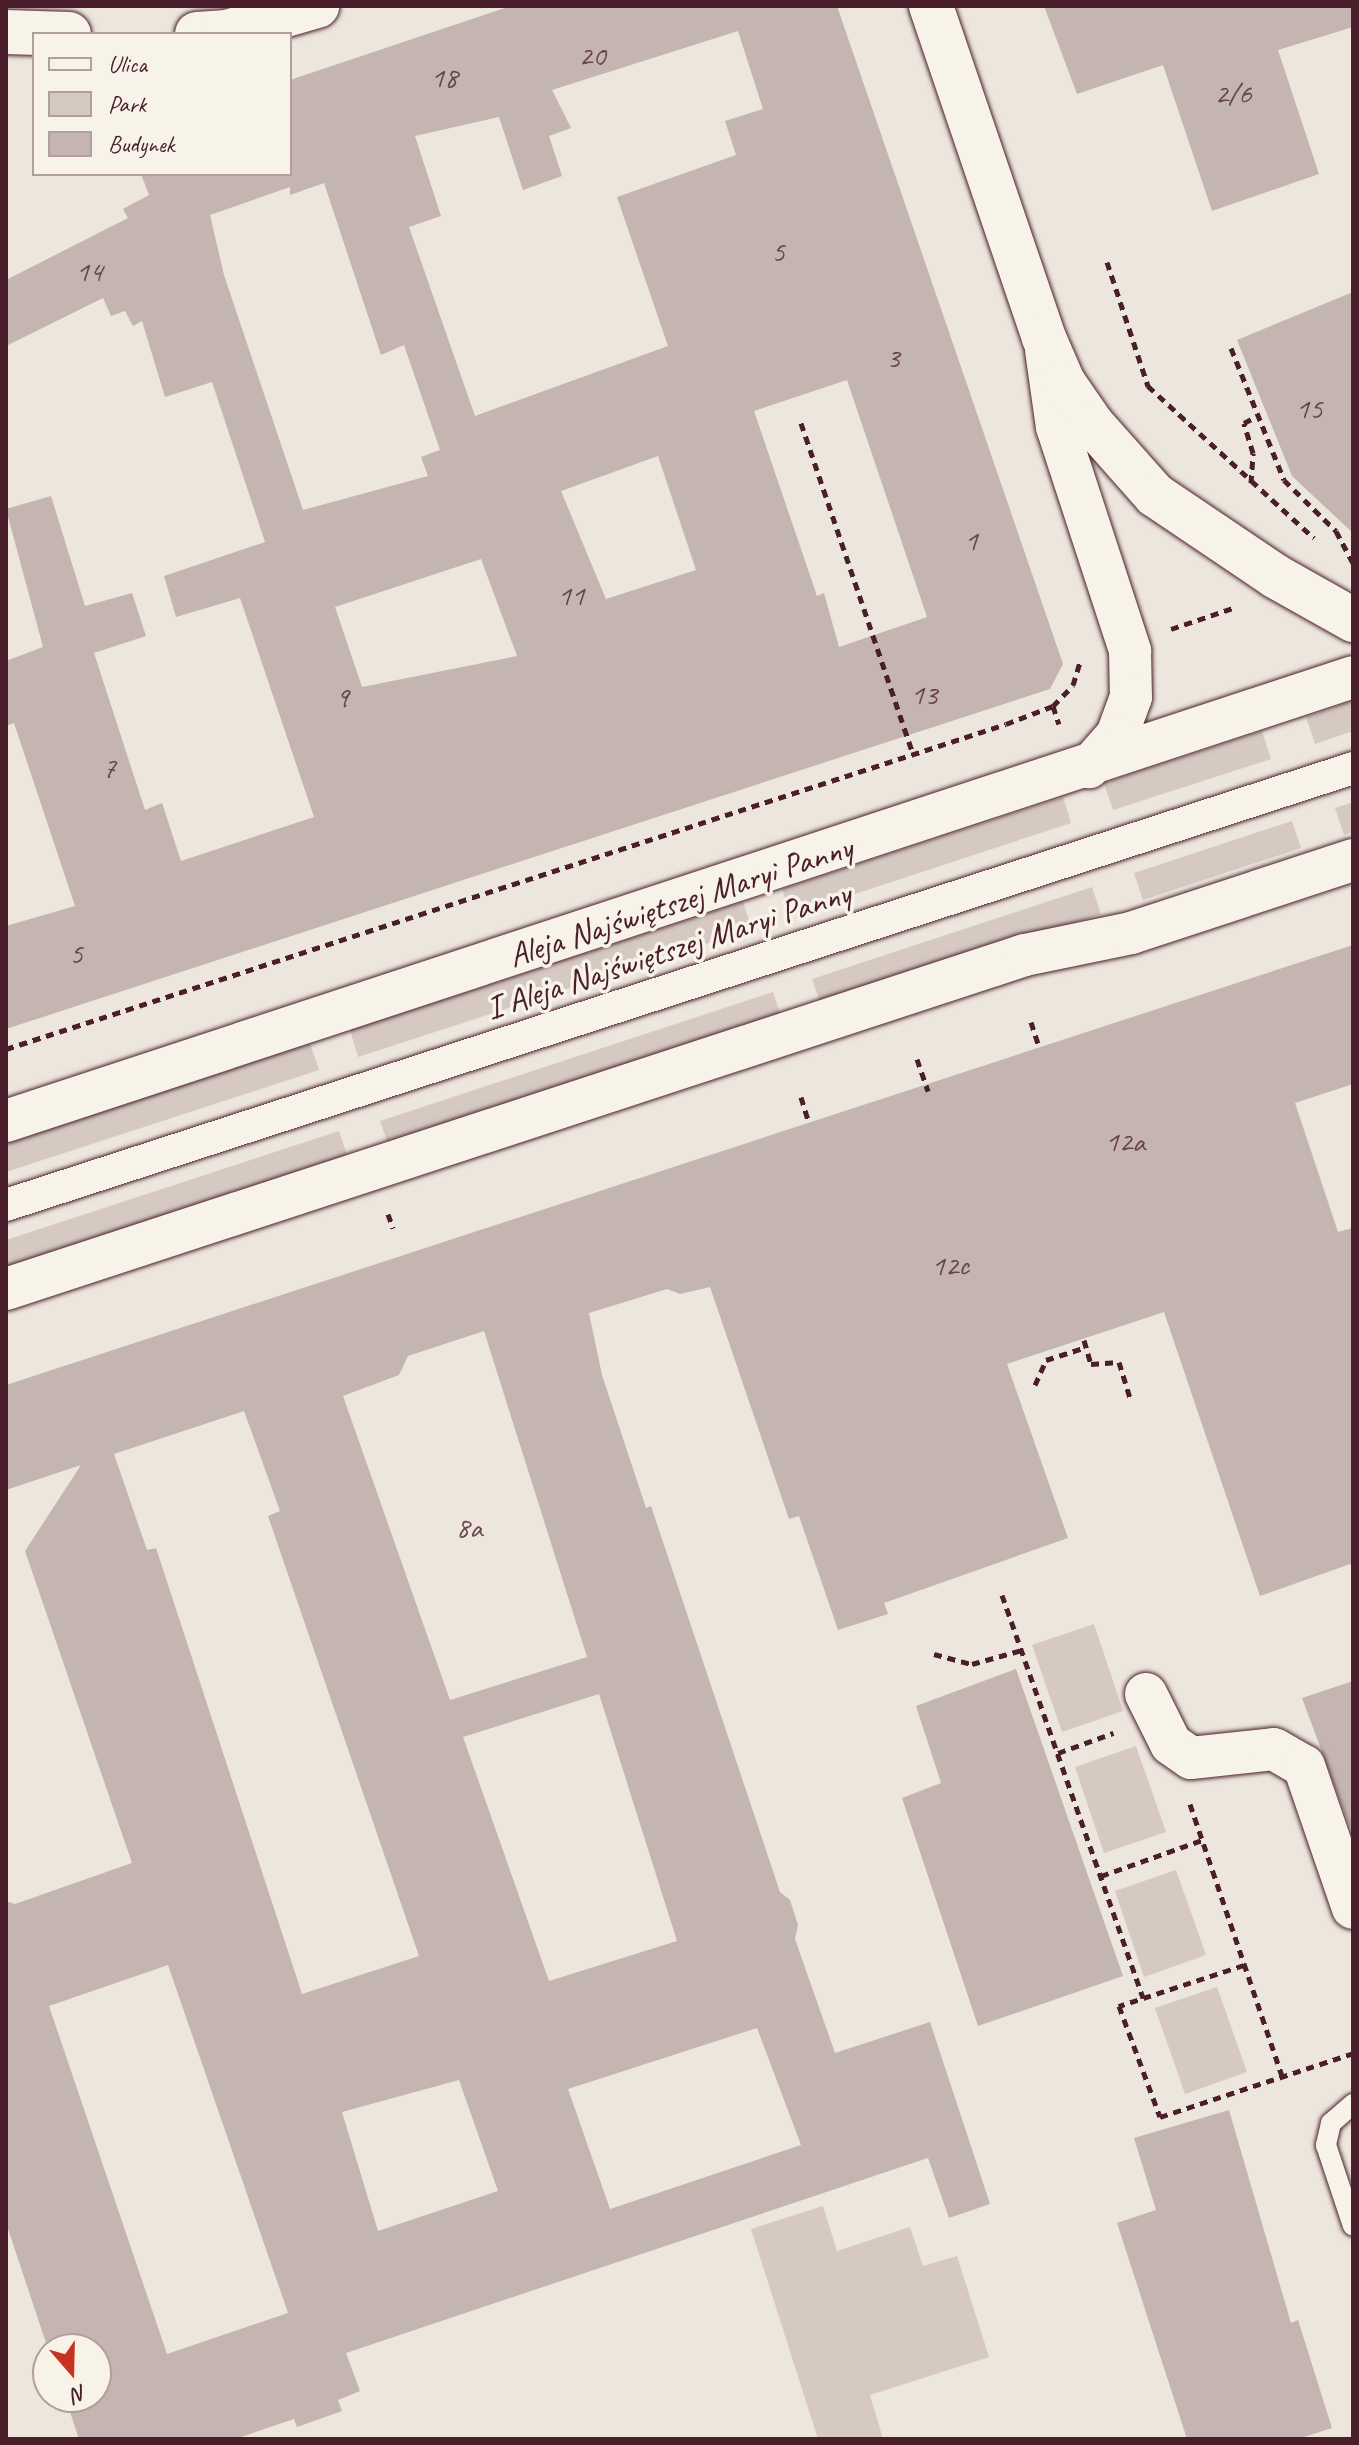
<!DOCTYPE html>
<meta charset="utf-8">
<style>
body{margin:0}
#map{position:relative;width:1359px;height:2445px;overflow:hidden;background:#ece6dd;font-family:Caveat,sans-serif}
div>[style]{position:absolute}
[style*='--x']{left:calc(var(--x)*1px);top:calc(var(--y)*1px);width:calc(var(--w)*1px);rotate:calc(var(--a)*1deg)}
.green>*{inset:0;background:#d5c9c2}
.building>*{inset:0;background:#c4b5b0}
.path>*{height:5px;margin-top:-2.5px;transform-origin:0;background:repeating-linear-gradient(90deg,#4a1f2b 0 8px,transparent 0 14px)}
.roads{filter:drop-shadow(0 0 2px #4a1f2b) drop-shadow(0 0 2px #4a1f2b)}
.service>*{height:20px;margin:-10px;padding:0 10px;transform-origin:10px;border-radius:10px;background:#f7f3e8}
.pedestrian>*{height:32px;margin:-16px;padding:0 16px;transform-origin:16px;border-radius:16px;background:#f7f3e8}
.minor>*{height:42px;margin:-21px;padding:0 21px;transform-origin:21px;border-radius:21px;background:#f7f3e8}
.tertiary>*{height:44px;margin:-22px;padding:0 22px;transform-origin:22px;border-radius:22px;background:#f7f3e8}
span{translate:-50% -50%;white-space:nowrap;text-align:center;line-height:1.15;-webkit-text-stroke:7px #f7f3e8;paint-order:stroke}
.number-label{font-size:30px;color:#68444c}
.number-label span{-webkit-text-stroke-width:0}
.street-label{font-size:34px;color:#4a1f2b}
.frame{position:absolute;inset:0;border:8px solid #4a1f2b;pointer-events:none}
.legend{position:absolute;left:32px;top:32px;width:260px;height:144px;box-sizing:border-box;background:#f7f3e8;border:2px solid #b29e9c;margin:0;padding:10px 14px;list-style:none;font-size:24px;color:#4a1f2b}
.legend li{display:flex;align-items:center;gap:16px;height:40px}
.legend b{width:40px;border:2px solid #b29e9c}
.north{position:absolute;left:32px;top:2333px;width:80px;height:80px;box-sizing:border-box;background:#f7f3e8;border:2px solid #b29e9c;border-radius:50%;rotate:160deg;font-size:22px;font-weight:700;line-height:32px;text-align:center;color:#4a1f2b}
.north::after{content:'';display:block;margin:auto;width:28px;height:36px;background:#c8321e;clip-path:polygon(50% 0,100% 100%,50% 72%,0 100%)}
</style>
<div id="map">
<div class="green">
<div style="clip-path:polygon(1353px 701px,1353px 731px,1315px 744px,1306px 717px)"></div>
<div style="clip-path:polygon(1262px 731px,1271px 759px,1113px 810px,1104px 783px)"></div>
<div style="clip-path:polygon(1063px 797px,1071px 823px,791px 915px,782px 889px)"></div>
<div style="clip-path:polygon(1353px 802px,1353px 832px,1344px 835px,1335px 808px)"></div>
<div style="clip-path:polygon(1292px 821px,1301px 848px,1143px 900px,1134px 873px)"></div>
<div style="clip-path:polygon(1092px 887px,1101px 914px,821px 1005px,812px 979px)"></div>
<div style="clip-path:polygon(743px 902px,752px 929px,358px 1057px,350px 1030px)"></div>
<div style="clip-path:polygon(773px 992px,782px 1019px,389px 1147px,380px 1121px)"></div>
<div style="clip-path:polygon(309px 1040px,319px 1070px,6px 1172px,6px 1140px)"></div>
<div style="clip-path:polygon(339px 1131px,349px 1161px,6px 1272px,6px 1240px)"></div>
<div style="clip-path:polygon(1094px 1624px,1123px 1711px,1062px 1732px,1032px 1645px)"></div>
<div style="clip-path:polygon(1136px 1746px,1166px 1832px,1104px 1853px,1075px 1767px)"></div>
<div style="clip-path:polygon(1176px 1870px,1206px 1955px,1144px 1977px,1115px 1891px)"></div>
<div style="clip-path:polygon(1217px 1987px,1247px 2072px,1185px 2094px,1155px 2008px)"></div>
<div style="clip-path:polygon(823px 2206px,837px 2251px,910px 2227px,923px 2266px,957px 2256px,989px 2357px,870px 2395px,883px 2439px,818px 2439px,751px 2229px)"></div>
</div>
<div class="building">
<div style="clip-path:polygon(evenodd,511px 6px,837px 6px,1063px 664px,1050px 689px,6px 1029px,6px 926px,75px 906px,14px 723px,6px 726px,6px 661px,43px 647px,6px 509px,51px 496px,85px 606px,132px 593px,146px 636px,94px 653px,145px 810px,162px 803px,181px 861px,314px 817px,240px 598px,176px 617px,164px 576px,265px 542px,212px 382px,165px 397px,142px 321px,133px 326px,125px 311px,111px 316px,103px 298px,6px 346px,6px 280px,128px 218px,123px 209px,149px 195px,141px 174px,290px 174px,290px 80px,511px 6px,738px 31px,763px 109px,725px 121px,736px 155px,617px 197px,668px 346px,475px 416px,409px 227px,441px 216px,415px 136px,499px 117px,523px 190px,562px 176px,549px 136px,571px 128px,552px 90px,738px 31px,511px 6px,324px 183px,381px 355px,404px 345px,440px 450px,421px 457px,428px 476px,303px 510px,224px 275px,210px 215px,290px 187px,290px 195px,324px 183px,511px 6px,847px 380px,927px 617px,839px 647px,824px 593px,817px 596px,754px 411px,847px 380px,511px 6px,658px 456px,696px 570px,606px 599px,561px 491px,658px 456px,511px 6px,481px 559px,517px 656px,362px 687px,335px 607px,481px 559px)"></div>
<div style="clip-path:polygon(1044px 6px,1353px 6px,1353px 27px,1278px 50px,1319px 174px,1212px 211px,1163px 65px,1077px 94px)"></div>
<div style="clip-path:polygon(1353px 292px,1353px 533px,1292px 476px,1237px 340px)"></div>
<div style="clip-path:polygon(evenodd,1353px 945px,1353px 1084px,1295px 1103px,1338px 1232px,1353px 1228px,1353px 1563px,1260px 1596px,1164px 1312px,1007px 1364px,1068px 1538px,884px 1603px,888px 1614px,838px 1630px,799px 1516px,789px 1519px,710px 1287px,680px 1294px,667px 1289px,589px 1313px,602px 1375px,646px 1508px,651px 1506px,780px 1892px,790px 1900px,798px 1925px,795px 1939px,835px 2053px,930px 2022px,990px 2204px,949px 2218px,928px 2158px,346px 2353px,360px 2391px,338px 2400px,342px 2411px,297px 2427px,294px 2419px,235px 2439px,79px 2439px,65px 2397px,96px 2397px,96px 2349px,48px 2349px,6px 2223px,6px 1901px,15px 1904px,132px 1863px,25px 1551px,81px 1465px,6px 1490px,6px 1385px,1353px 945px,484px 1331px,587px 1657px,450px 1700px,343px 1396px,399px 1375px,408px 1356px,484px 1331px,1353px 945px,244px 1411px,280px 1511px,268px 1516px,419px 1956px,302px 1994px,156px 1548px,147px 1550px,114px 1454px,244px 1411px,1353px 945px,599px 1694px,677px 1941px,549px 1981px,463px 1737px,599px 1694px,1353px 945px,168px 1965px,288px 2313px,167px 2354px,49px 2006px,168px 1965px,1353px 945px,757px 2028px,801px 2145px,610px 2209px,568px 2089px,757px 2028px,1353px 945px,459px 2080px,498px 2191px,378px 2231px,342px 2112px,459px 2080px)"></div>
<div style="clip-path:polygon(1016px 1669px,1123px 1976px,978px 2026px,902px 1798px,941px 1783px,916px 1706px)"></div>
<div style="clip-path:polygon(1353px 1681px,1353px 1827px,1350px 1827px,1302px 1698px)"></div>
<div style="clip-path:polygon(1229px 2110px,1291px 2323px,1298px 2320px,1332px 2428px,1298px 2439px,1187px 2439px,1117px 2223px,1156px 2210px,1134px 2138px)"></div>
</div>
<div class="path">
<div style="--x:1107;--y:262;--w:131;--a:71.7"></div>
<div style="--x:1148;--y:386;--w:225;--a:42.5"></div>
<div style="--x:1231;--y:348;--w:142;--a:68.1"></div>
<div style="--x:1284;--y:480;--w:73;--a:44.4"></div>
<div style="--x:1336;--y:531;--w:36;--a:62"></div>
<div style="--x:801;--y:423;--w:349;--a:71.3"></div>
<div style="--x:1251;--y:483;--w:30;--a:-86"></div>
<div style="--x:1253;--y:453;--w:31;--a:-107"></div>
<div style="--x:1244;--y:423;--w:17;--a:-28"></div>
<div style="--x:1171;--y:629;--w:65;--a:-18.7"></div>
<div style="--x:1053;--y:706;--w:19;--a:72"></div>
<div style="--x:1031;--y:1022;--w:25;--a:72"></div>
<div style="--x:6;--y:1049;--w:1051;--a:-18"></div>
<div style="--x:1006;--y:724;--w:50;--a:-21"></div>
<div style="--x:1053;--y:706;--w:29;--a:-46"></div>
<div style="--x:1073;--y:685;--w:24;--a:-73"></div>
<div style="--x:917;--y:1059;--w:34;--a:71"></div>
<div style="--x:801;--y:1097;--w:27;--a:73"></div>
<div style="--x:388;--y:1214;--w:15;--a:70"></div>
<div style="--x:1084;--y:1340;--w:25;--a:74"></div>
<div style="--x:1091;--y:1364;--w:28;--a:-4"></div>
<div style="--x:1119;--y:1362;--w:41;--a:72.9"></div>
<div style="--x:1035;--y:1385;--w:27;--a:-66"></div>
<div style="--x:1046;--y:1360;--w:42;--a:-18"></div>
<div style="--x:1002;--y:1595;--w:427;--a:70.7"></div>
<div style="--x:934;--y:1654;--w:39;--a:15"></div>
<div style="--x:972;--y:1664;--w:52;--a:-15.6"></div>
<div style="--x:1058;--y:1753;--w:59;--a:-20"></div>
<div style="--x:1190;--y:1804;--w:287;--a:71.3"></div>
<div style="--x:1101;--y:1876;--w:107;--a:-19.6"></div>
<div style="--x:1244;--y:1965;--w:132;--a:161.8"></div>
<div style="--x:1119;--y:2006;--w:118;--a:69.7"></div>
<div style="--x:1160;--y:2117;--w:203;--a:-18.3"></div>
</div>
<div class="roads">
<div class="service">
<div style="--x:1353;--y:2104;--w:29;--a:139"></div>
<div style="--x:1331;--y:2123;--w:23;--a:103"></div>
<div style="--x:1326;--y:2145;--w:85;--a:71.6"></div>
</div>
<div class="pedestrian">
<div style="--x:6;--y:1205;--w:1416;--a:-17.97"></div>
</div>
<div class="minor">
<div style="--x:1046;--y:350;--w:78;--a:81.9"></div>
<div style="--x:1057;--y:427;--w:236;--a:71.9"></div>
<div style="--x:1130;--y:651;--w:46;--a:88.8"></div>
<div style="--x:1131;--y:697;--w:40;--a:110.2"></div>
<div style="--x:1117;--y:735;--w:43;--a:131.2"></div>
<div style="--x:6;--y:1121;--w:1418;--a:-18.24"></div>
<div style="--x:6;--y:1289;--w:1072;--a:-18.15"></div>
<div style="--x:1025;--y:955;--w:108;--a:-11.7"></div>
<div style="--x:1131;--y:933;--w:234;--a:-18.2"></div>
<div style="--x:1146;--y:1694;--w:56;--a:63.4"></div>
<div style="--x:1171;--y:1744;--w:24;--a:35"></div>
<div style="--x:1191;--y:1758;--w:83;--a:-6.2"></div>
<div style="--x:1274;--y:1749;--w:34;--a:30"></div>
<div style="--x:1304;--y:1766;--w:150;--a:71"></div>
</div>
<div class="tertiary">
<div style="--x:931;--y:6;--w:351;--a:71.2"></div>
<div style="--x:1044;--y:338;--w:48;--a:66.6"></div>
<div style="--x:1063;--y:382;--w:51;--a:55.4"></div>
<div style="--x:1092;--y:424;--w:95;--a:48.4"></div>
<div style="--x:1155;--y:495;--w:145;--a:34"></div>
<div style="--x:1275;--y:576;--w:90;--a:29.4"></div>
<div style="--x:6;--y:32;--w:63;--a:1.8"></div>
<div style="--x:197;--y:34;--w:30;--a:-4"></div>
<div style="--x:227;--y:32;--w:94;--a:-16.1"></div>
</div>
</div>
<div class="number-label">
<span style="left:592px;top:55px">20</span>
<span style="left:444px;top:77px">18</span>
<span style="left:1233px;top:93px">2/6</span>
<span style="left:778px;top:251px">5</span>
<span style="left:89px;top:271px">14</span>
<span style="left:893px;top:357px">3</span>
<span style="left:1309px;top:408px">15</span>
<span style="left:971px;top:540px">1</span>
<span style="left:571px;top:595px">11</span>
<span style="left:924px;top:694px">13</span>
<span style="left:342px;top:697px">9</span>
<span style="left:109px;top:767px">7</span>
<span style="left:76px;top:953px">5</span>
<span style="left:1125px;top:1141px">12a</span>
<span style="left:950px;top:1265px">12c</span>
<span style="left:469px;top:1527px">8a</span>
</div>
<div class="street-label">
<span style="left:680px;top:901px;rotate:-18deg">Aleja Najświętszej Maryi Panny</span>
<span style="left:668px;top:950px;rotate:-18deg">I Aleja Najświętszej Maryi Panny</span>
</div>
<div class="frame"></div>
<ul class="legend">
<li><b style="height:10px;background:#f7f3e8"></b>Ulica</li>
<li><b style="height:22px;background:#d5c9c2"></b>Park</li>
<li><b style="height:22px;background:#c4b5b0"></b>Budynek</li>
</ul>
<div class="north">N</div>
</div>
